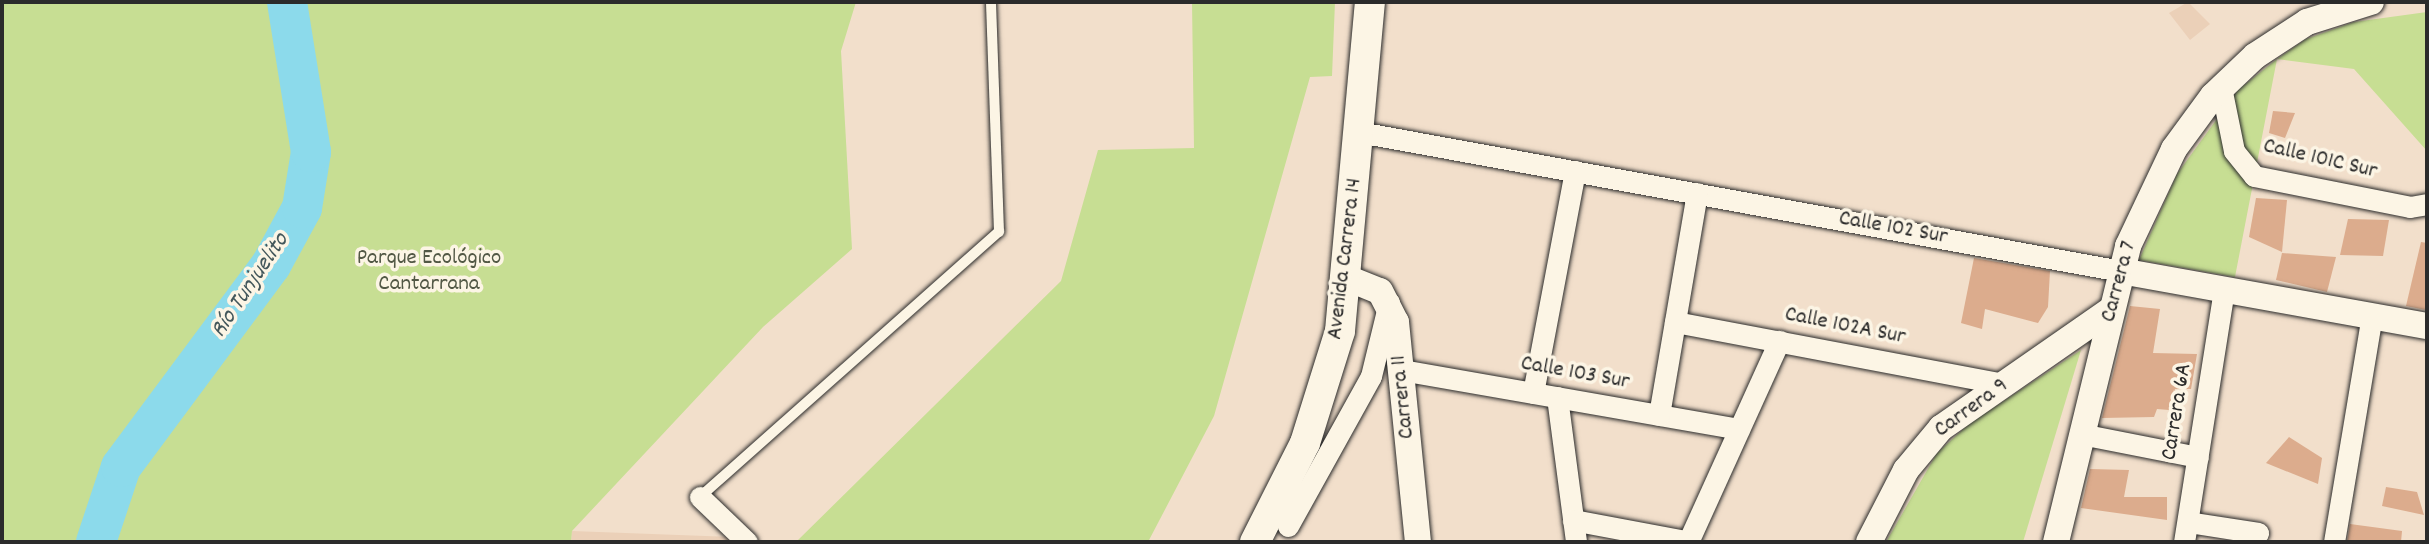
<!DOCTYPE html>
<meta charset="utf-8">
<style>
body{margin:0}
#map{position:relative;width:2429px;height:544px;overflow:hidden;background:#f2dfcb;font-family:Dekko,sans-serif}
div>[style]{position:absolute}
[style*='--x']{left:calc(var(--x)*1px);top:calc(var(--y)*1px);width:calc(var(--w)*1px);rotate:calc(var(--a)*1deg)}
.built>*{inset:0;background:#ebd0b8}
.green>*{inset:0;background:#c7de93}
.river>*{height:40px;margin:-20px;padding:0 20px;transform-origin:20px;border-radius:20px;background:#8cdaeb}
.building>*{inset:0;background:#dcac8d}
.roads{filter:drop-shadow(0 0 2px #2b2b2b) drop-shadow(0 0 2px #2b2b2b)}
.service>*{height:10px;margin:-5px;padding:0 5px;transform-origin:5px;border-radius:5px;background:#fcf5e5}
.minor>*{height:21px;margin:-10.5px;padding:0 10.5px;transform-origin:10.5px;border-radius:10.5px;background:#fcf5e5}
.tertiary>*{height:26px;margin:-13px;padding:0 13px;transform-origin:13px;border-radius:13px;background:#fcf5e5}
.secondary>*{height:30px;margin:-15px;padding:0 15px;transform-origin:15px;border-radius:15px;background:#fcf5e5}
span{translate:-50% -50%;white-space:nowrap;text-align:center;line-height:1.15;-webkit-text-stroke:7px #fcf5e5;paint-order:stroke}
.street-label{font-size:23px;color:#2b2b2b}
.park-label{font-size:23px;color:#525845}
.water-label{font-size:24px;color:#43575b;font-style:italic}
.frame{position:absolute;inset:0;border:4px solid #2b2b2b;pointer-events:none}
</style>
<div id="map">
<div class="built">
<div style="clip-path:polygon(2188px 2px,2210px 24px,2190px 40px,2169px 13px)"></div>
<div style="clip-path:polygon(572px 531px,732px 537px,732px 542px,571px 542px)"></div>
</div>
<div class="green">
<div style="clip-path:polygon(2px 2px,856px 2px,841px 51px,852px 249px,763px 327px,572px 531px,571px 542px,2px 542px)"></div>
<div style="clip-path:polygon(1192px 2px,1335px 2px,1332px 76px,1310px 77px,1214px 416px,1148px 542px,796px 542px,1061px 281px,1098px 150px,1194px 148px)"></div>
<div style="clip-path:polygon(2427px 12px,2427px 151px,2354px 69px,2277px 59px,2235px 277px,2139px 260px,2177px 174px,2238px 90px,2277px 59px,2306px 39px,2354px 22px)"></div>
<div style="clip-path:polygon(2081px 350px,2023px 542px,1886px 542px,1937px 453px,1969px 424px)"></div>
</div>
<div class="river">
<div style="--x:96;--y:542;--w:79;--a:-71.6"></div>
<div style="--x:121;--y:467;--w:252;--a:-53.4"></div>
<div style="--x:271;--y:265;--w:65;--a:-61.5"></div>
<div style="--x:302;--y:208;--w:57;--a:-80.9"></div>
<div style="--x:311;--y:152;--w:152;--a:-99.1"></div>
</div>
<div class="building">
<div style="clip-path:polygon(2273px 111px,2295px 113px,2285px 138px,2269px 133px)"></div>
<div style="clip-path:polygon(2256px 198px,2287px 200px,2282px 252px,2249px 237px)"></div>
<div style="clip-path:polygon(2348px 219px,2389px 220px,2383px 256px,2340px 255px)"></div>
<div style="clip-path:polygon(2421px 242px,2427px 243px,2426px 310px,2406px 306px)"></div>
<div style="clip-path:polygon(2282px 253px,2336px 257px,2327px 292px,2276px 280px)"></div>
<div style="clip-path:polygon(1974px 258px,2050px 271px,2048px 307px,2038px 323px,1985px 309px,1982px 329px,1961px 323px)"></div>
<div style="clip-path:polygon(2130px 306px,2160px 309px,2153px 353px,2197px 354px,2191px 389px,2175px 389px,2169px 410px,2157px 409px,2154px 417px,2102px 418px)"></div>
<div style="clip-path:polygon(2289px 437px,2322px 458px,2318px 484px,2266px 463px)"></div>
<div style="clip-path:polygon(2090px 469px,2129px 470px,2124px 497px,2167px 497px,2167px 520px,2081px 508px)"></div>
<div style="clip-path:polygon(2386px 487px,2417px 492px,2424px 515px,2382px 506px)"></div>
<div style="clip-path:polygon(2350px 524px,2402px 531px,2401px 542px,2347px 542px)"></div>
</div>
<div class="roads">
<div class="service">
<div style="--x:700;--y:497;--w:400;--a:-41.6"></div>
<div style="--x:999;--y:232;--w:230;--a:-92"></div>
</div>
<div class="minor">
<div style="--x:2221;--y:87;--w:65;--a:78.5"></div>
<div style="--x:2234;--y:151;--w:32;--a:51"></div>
<div style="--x:2254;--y:176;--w:159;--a:11.2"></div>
<div style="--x:2410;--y:207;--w:17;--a:-10"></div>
<div style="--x:1359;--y:132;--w:775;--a:10.34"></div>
<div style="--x:1675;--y:322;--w:335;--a:10.7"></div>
<div style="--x:1401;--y:370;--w:343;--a:9.9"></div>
<div style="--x:1533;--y:393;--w:226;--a:-79.3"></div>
<div style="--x:1557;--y:397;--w:146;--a:82.5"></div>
<div style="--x:1659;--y:415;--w:225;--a:-80.3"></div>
<div style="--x:2081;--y:434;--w:119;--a:11.1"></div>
<div style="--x:700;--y:497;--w:65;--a:43.8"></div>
<div style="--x:1573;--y:520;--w:119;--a:10.6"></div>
<div style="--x:2188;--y:522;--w:71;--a:8.9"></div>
<div style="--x:1288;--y:526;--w:171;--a:-61"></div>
<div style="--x:1371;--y:376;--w:76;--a:-76.3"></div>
<div style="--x:1688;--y:542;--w:221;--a:-65.6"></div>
<div style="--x:2184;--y:542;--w:256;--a:-81"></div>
<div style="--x:2334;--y:542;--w:229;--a:-80.5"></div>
</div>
<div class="tertiary">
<div style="--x:2121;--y:271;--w:311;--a:10.2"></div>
<div style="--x:1347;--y:278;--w:35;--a:22"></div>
<div style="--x:1380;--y:291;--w:35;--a:63"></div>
<div style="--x:1396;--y:322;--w:221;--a:84.3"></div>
<div style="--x:1869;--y:542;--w:81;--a:-62.8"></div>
<div style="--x:1906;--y:470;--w:55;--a:-50.2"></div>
<div style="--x:1941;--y:428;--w:208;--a:-34.8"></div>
<div style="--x:2056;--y:542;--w:305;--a:-76.3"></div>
<div style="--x:2128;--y:246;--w:107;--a:-64.6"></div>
<div style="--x:2174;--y:149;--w:66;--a:-53.7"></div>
<div style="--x:2213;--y:96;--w:58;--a:-43.6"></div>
<div style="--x:2255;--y:56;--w:62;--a:-33.2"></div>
<div style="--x:2307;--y:22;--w:67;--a:-17.4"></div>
</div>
<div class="secondary">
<div style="--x:1255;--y:542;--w:111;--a:-63.2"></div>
<div style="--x:1305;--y:443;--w:117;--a:-72.6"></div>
<div style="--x:1340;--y:331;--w:330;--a:-84.8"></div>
</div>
</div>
<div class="street-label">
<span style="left:2320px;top:160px;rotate:13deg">Calle 101C Sur</span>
<span style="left:1893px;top:229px;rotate:10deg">Calle 102 Sur</span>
<span style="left:1346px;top:259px;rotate:-83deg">Avenida Carrera 14</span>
<span style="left:2120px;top:282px;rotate:-75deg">Carrera 7</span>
<span style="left:1845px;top:327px;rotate:11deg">Calle 102A Sur</span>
<span style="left:1575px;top:374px;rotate:10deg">Calle 103 Sur</span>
<span style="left:1404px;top:397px;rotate:-96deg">Carrera 11</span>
<span style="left:1972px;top:409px;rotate:-36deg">Carrera 9</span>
<span style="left:2178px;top:412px;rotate:-81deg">Carrera 6A</span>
</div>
<div class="park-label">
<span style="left:429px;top:272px">Parque Ecológico<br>Cantarrana</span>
</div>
<div class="water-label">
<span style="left:251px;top:286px;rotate:-56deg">Río Tunjuelito</span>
</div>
<div class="frame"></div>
</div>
